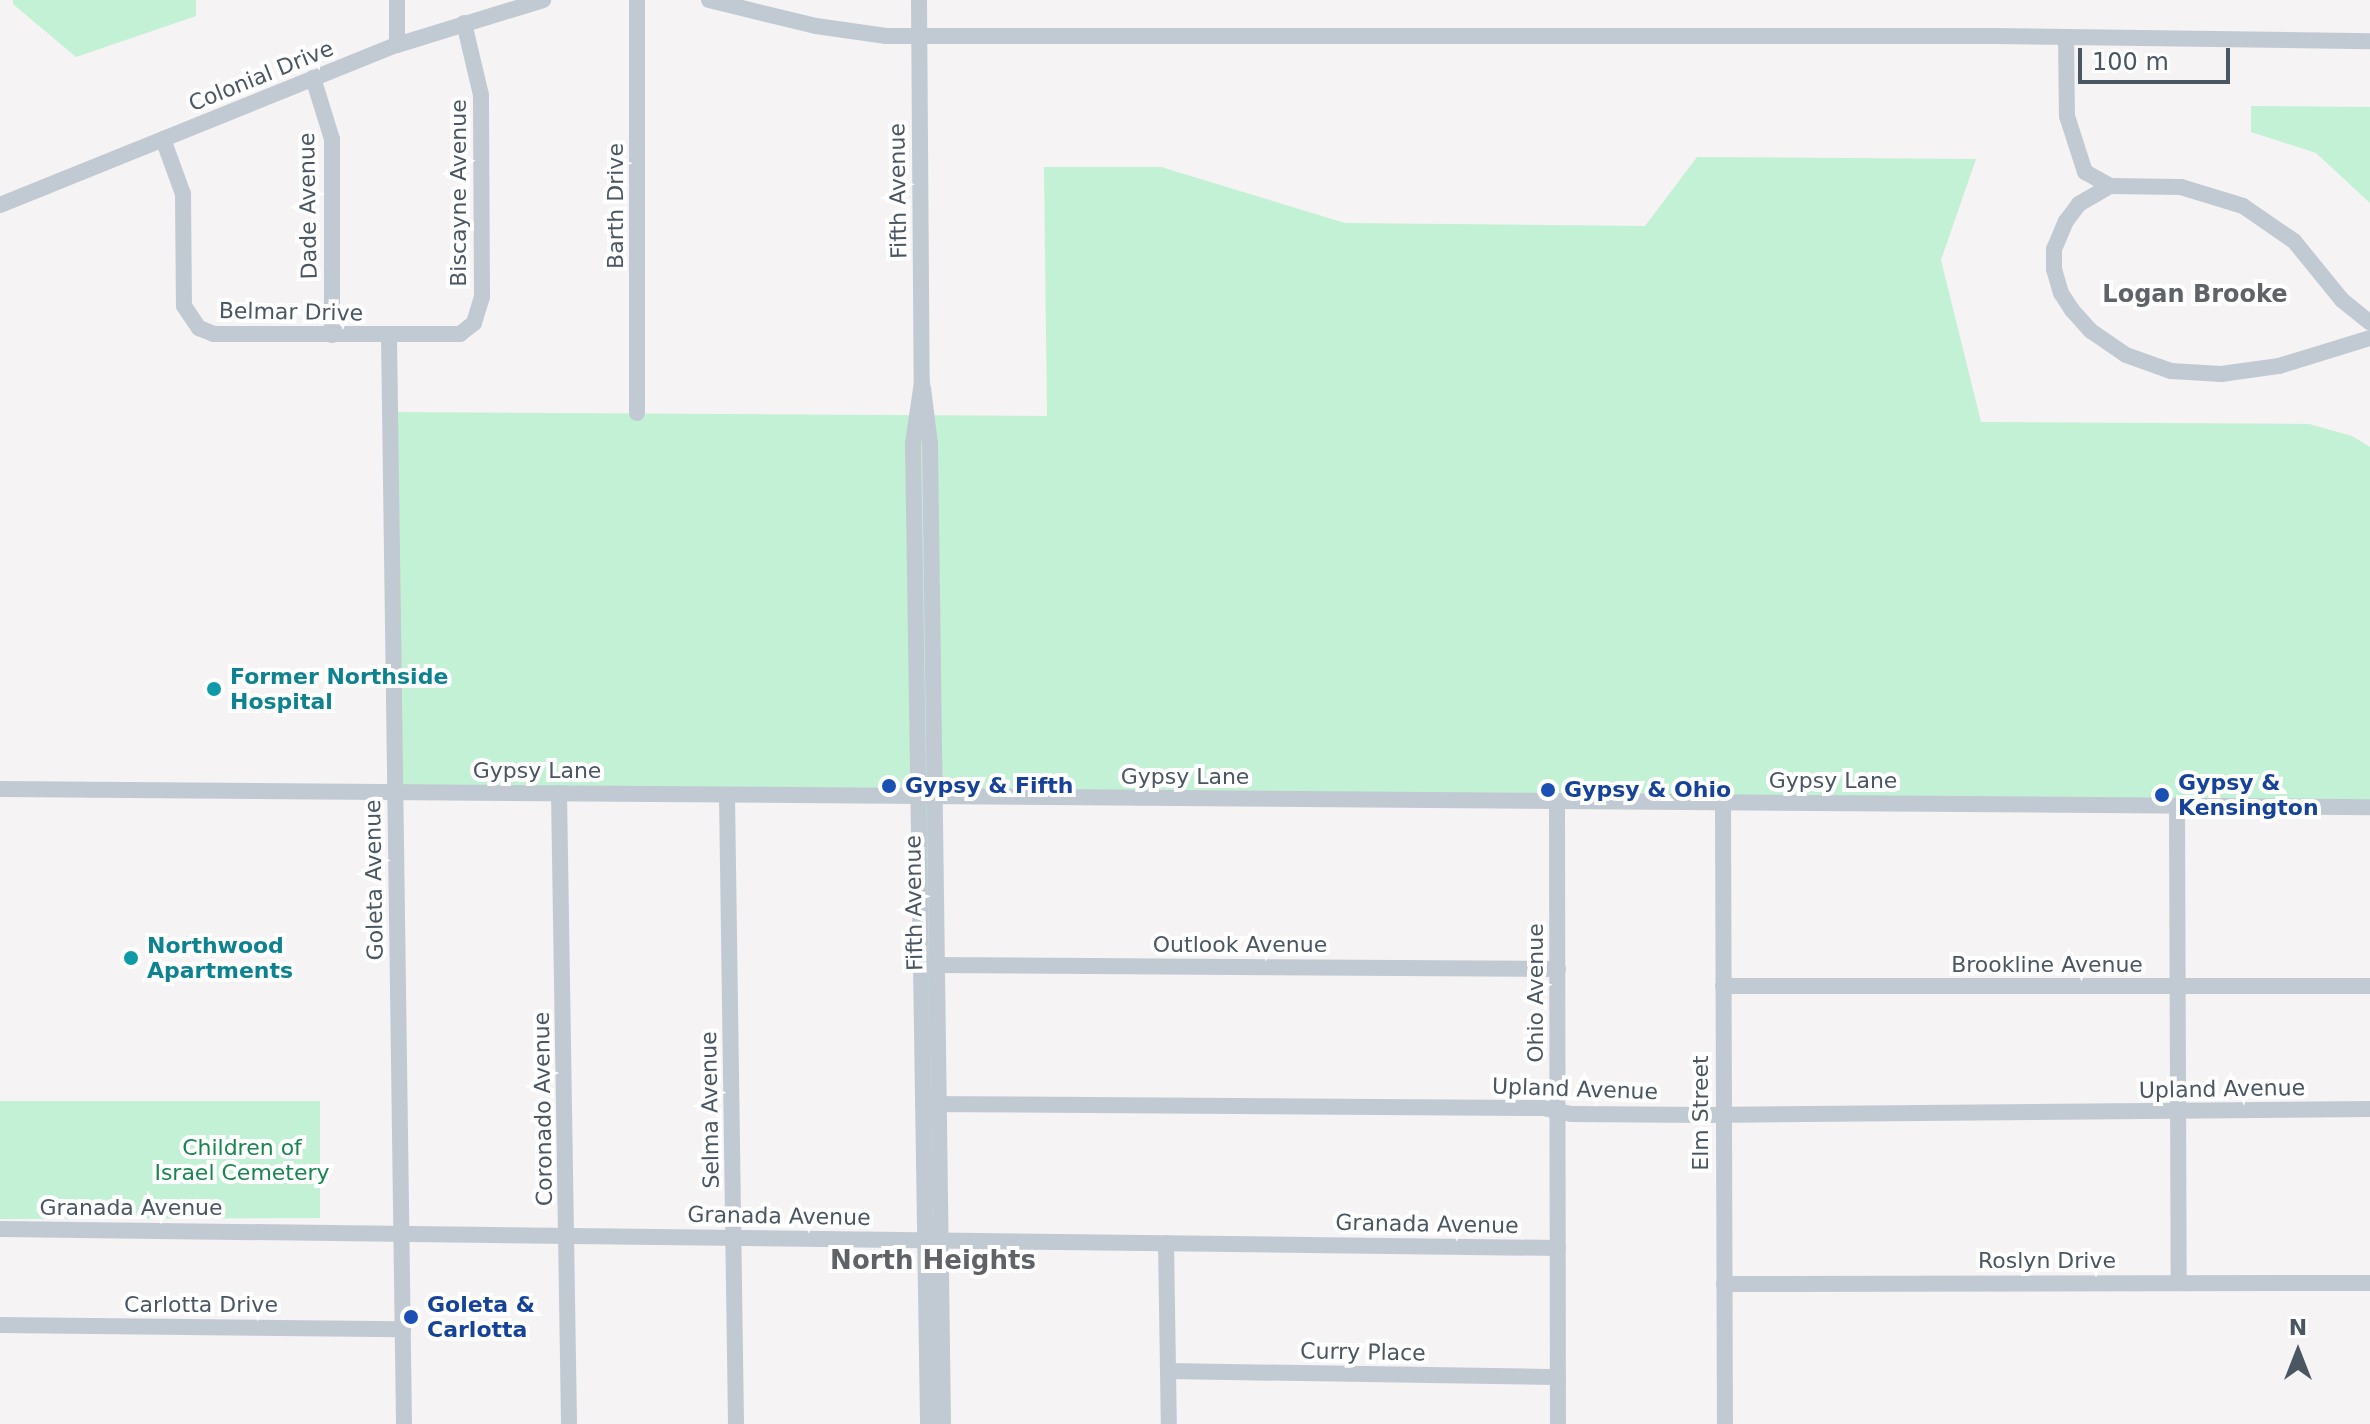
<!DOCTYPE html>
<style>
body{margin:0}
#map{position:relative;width:2370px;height:1424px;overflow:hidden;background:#f5f3f3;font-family:"DejaVu Sans",sans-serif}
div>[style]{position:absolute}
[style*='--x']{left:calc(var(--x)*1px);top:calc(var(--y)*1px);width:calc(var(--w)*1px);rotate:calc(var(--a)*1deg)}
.green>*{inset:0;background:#c3f1d5}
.minor>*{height:16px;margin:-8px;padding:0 8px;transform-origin:8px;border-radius:8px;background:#c1cad2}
.dots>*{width:22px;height:22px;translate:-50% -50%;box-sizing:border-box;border:4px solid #fff;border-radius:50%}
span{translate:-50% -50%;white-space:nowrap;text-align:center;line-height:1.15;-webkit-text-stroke:8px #fff;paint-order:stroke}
.street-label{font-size:22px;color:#4a5661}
.culture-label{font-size:22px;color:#0d838f;font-weight:700}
.left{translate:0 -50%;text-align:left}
.transit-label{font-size:22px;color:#164399;font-weight:700}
.park-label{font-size:22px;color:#17864f}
.neighbourhood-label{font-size:24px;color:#5f6368;font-weight:700}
.quarter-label{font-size:26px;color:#5f6368;font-weight:700}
.north{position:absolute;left:2258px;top:1312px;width:80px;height:80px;-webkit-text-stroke:6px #fff;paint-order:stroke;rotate:0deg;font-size:22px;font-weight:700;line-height:32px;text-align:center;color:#4a5661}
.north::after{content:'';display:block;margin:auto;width:28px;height:36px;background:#4a5661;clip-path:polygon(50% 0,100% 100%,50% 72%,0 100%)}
.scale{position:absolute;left:2078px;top:48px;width:152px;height:36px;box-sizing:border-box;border:4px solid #4a5661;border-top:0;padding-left:10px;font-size:24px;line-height:28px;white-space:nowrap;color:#4a5661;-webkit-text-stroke:6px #fff;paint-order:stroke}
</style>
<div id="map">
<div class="green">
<div style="clip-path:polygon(13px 0,196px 0,196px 16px,76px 57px,13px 4px)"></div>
<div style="clip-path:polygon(2251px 106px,2370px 107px,2370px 203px,2316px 153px,2251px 132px)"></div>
<div style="clip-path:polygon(1697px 157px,1976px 159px,1941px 260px,1981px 422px,2309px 424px,2352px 436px,2370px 447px,2370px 807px,935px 797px,943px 1424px,918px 797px,395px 792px,390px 412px,1047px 416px,1044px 167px,1161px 167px,1345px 223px,1645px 226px)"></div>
<div style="clip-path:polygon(0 1101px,320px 1101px,320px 1218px,0 1219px)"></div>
</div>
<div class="minor">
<div style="--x:637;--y:0;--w:413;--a:90"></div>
<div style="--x:709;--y:0;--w:110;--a:13.7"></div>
<div style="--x:816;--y:26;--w:71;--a:8.1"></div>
<div style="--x:886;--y:36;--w:1110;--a:0"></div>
<div style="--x:1996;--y:36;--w:374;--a:0.8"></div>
<div style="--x:919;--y:0;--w:382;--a:89.6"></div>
<div style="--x:922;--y:382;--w:63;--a:98.3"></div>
<div style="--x:913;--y:444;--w:980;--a:89.12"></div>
<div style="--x:2066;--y:37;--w:79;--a:89.3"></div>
<div style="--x:2067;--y:116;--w:59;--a:72.2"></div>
<div style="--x:2085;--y:172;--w:29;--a:29"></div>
<div style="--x:2110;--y:186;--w:71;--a:0.8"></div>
<div style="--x:2181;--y:187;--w:65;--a:17"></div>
<div style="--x:2243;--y:206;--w:62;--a:34.5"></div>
<div style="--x:2294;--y:241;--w:76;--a:50.9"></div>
<div style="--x:2342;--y:300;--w:36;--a:39"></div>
<div style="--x:397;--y:45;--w:45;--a:-90"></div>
<div style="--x:313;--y:78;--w:64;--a:72.7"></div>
<div style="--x:332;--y:139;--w:196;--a:90"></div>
<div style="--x:163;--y:139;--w:59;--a:70"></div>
<div style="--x:183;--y:194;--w:112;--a:89.5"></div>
<div style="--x:184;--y:306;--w:27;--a:56"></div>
<div style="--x:199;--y:328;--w:16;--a:22"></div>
<div style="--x:214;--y:334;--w:246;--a:0"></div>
<div style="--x:460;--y:334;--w:18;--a:-38"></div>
<div style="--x:474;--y:323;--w:27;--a:-73"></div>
<div style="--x:482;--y:297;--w:202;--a:-90.3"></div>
<div style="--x:481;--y:95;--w:74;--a:-103.3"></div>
<div style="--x:2110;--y:186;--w:36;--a:150"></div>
<div style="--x:2079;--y:204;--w:21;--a:127"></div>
<div style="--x:2066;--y:221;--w:30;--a:113"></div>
<div style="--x:2054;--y:249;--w:20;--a:90"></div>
<div style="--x:2054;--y:269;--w:25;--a:74"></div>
<div style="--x:2061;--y:293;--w:20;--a:57"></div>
<div style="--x:2072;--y:310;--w:28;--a:48"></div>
<div style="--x:2091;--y:331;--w:42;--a:34.4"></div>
<div style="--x:2126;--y:355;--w:48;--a:19.6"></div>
<div style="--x:2171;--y:371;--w:50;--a:3.4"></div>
<div style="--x:2221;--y:374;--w:59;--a:-7.9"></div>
<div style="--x:2279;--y:366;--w:95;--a:-17.1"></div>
<div style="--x:0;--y:205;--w:428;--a:-22"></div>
<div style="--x:397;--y:45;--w:153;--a:-17.1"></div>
<div style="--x:389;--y:336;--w:1088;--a:89.21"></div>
<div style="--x:923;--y:388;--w:56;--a:82.9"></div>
<div style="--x:930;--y:444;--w:980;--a:89.24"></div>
<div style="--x:0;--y:789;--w:2370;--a:0.44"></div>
<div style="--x:559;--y:793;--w:631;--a:89.09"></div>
<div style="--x:727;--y:795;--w:629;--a:89.18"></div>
<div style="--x:1557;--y:801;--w:623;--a:89.91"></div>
<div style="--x:1723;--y:802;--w:622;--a:89.82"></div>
<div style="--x:2177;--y:806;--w:477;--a:89.8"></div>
<div style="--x:927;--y:965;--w:631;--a:0.36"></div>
<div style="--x:1723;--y:986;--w:647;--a:0"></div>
<div style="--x:923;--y:1104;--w:620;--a:0.37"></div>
<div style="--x:1543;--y:1108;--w:29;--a:12"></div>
<div style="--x:1571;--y:1114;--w:137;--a:0.4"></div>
<div style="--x:1708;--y:1115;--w:662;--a:-0.52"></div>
<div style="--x:0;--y:1229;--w:1558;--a:0.7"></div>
<div style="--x:1166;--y:1243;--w:181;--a:89.1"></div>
<div style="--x:1724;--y:1284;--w:646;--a:-0.09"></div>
<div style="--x:0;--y:1325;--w:403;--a:0.6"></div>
<div style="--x:1168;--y:1371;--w:390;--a:0.9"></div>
</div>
<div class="dots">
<div style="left:214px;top:689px;background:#0f9aa8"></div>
<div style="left:889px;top:786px;background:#1a4fb4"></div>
<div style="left:1548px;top:790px;background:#1a4fb4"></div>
<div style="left:2162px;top:795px;background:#1a4fb4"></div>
<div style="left:131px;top:958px;background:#0f9aa8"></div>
<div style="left:411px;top:1317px;background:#1a4fb4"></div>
</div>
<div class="street-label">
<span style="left:261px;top:76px;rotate:-22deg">Colonial Drive</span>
<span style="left:898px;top:191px;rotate:-91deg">Fifth Avenue</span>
<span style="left:459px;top:193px;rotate:-90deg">Biscayne Avenue</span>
<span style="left:308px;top:206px;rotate:-91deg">Dade Avenue</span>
<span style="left:616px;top:206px;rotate:-90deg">Barth Drive</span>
<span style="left:291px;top:312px;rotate:1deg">Belmar Drive</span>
<span style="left:537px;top:771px">Gypsy Lane</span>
<span style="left:1185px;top:777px">Gypsy Lane</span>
<span style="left:1833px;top:781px">Gypsy Lane</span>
<span style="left:374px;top:880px;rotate:-91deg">Goleta Avenue</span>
<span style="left:914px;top:903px;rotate:-91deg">Fifth Avenue</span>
<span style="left:1240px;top:945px">Outlook Avenue</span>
<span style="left:2047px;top:965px">Brookline Avenue</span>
<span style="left:1536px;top:993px;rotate:-90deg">Ohio Avenue</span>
<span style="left:1575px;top:1089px;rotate:2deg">Upland Avenue</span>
<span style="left:2222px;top:1089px;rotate:-1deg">Upland Avenue</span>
<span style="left:543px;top:1109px;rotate:-91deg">Coronado Avenue</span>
<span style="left:710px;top:1110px;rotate:-91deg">Selma Avenue</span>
<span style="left:1701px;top:1113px;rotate:-90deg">Elm Street</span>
<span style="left:131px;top:1208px">Granada Avenue</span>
<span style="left:779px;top:1216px;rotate:1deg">Granada Avenue</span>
<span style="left:1427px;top:1224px;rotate:1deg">Granada Avenue</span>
<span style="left:2047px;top:1261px">Roslyn Drive</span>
<span style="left:201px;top:1305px">Carlotta Drive</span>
<span style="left:1363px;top:1352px;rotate:1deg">Curry Place</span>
</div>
<div class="culture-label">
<span class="left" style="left:230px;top:689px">Former Northside<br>Hospital</span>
<span class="left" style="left:147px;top:958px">Northwood<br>Apartments</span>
</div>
<div class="transit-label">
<span class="left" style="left:2178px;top:795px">Gypsy &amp;<br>Kensington</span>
<span class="left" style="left:905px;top:786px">Gypsy &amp; Fifth</span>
<span class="left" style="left:1564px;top:790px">Gypsy &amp; Ohio</span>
<span class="left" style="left:427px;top:1317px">Goleta &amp;<br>Carlotta</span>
</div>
<div class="park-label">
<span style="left:242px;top:1160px">Children of<br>Israel Cemetery</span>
</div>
<div class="neighbourhood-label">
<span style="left:2195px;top:295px">Logan Brooke</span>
</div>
<div class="quarter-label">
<span style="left:933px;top:1261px">North Heights</span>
</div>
<div class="north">N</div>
<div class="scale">100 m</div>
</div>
